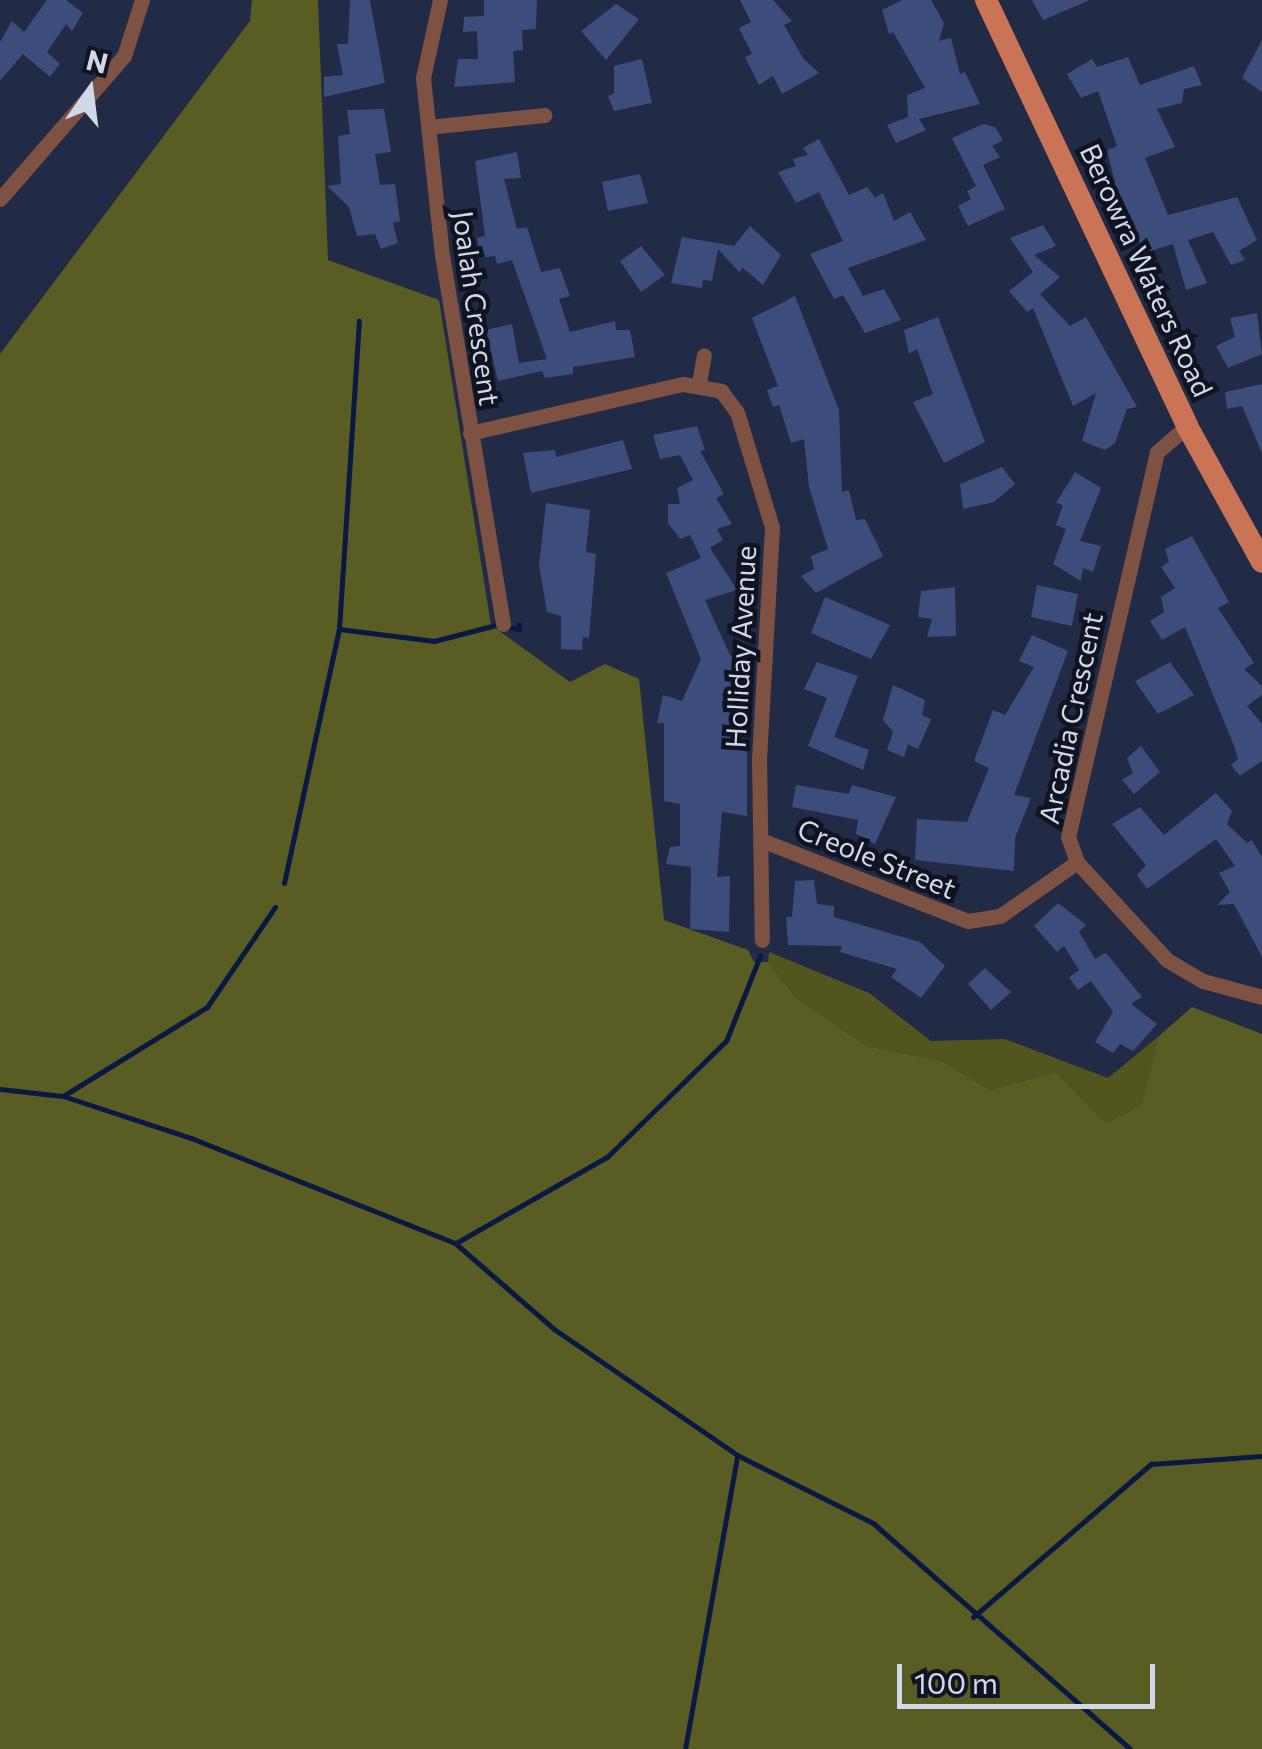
<!DOCTYPE html>
<style>
body{margin:0}
#map{position:relative;width:1262px;height:1749px;overflow:hidden;background:#212b45;font-family:Commissioner,sans-serif}
div>[style]{position:absolute}
[style*='--x']{left:calc(var(--x)*1px);top:calc(var(--y)*1px);width:calc(var(--w)*1px);rotate:calc(var(--a)*1deg)}
.green>*{inset:0;background:#52551e}
.forest>*{inset:0;background:#5a5d23}
.stream>*{height:5px;margin:-2.5px;padding:0 2.5px;transform-origin:2.5px;border-radius:2.5px;background:#091941}
.building>*{inset:0;background:#3c4d7b}
.minor>*{height:15px;margin:-7.5px;padding:0 7.5px;transform-origin:7.5px;border-radius:7.5px;background:#7d5242}
.primary>*{height:22px;margin:-11px;padding:0 11px;transform-origin:11px;border-radius:11px;background:#cb7455}
span{translate:-50% -50%;white-space:nowrap;text-align:center;line-height:1.15;-webkit-text-stroke:9px #101420;paint-order:stroke}
.street-label{font-size:28px;color:#d0d8e9}
.north{position:absolute;left:40px;top:40px;width:100px;height:100px;-webkit-text-stroke:8px #101420;paint-order:stroke;rotate:14deg;font-size:28px;font-weight:700;line-height:40px;text-align:center;color:#d0d8e9}
.north::after{content:'';display:block;margin:auto;width:35px;height:45px;background:#d0d8e9;clip-path:polygon(50% 0,100% 100%,50% 72%,0 100%)}
.scale{position:absolute;left:897px;top:1664px;width:258px;height:45px;box-sizing:border-box;border:5px solid #d0d8e9;border-top:0;padding-left:12px;font-size:30px;line-height:35px;white-space:nowrap;color:#d0d8e9;-webkit-text-stroke:8px #101420;paint-order:stroke}
</style>
<div id="map">
<div class="green">
<div style="clip-path:polygon(769px 952px,869px 993px,931px 1041px,1005px 1039px,1108px 1078px,1159px 1036px,1141px 1105px,1106px 1123px,1056px 1072px,990px 1090px,943px 1061px,867px 1046px,796px 998px,768px 962px)"></div>
</div>
<div class="forest">
<div style="clip-path:polygon(252px 0,318px 0,328px 260px,439px 300px,491px 625px,570px 682px,605px 664px,639px 679px,664px 920px,748px 950px,754px 962px,768px 962px,796px 998px,867px 1046px,943px 1061px,990px 1090px,1056px 1072px,1106px 1123px,1141px 1105px,1159px 1036px,1192px 1007px,1262px 1034px,1262px 1749px,0 1749px,0 354px,250px 21px)"></div>
</div>
<div class="stream">
<div style="--x:339;--y:629;--w:96;--a:7.2"></div>
<div style="--x:434;--y:641;--w:64;--a:-14.5"></div>
<div style="--x:496;--y:625;--w:23;--a:10"></div>
<div style="--x:519;--y:629;--w:5;--a:-90"></div>
<div style="--x:284;--y:883;--w:260;--a:-77.8"></div>
<div style="--x:339;--y:629;--w:309;--a:-86.3"></div>
<div style="--x:0;--y:1089;--w:63;--a:6.3"></div>
<div style="--x:63;--y:1096;--w:135;--a:18.2"></div>
<div style="--x:191;--y:1138;--w:284;--a:21.7"></div>
<div style="--x:455;--y:1243;--w:131;--a:41"></div>
<div style="--x:554;--y:1329;--w:222;--a:34.5"></div>
<div style="--x:737;--y:1455;--w:152;--a:26.6"></div>
<div style="--x:873;--y:1523;--w:342;--a:41.3"></div>
<div style="--x:63;--y:1096;--w:169;--a:-31.7"></div>
<div style="--x:207;--y:1007;--w:121;--a:-55.8"></div>
<div style="--x:456;--y:1243;--w:174;--a:-29.7"></div>
<div style="--x:607;--y:1157;--w:166;--a:-44.3"></div>
<div style="--x:726;--y:1041;--w:92;--a:-68.2"></div>
<div style="--x:973;--y:1617;--w:235;--a:-40.7"></div>
<div style="--x:1151;--y:1464;--w:111;--a:-4.1"></div>
<div style="--x:685;--y:1749;--w:297;--a:-79.9"></div>
</div>
<div class="building">
<div style="clip-path:polygon(47px 0,66px 0,83px 13px,72px 31px,66px 24px,47px 52px,60px 64px,50px 77px,23px 54px,0 81px,0 42px,12px 21px,24px 32px)"></div>
<div style="clip-path:polygon(350px 0,370px 0,385px 83px,324px 97px,324px 77px,343px 75px,337px 44px,348px 44px)"></div>
<div style="clip-path:polygon(484px 0,537px 0,536px 29px,522px 30px,523px 50px,513px 51px,515px 82px,454px 87px,458px 59px,478px 59px,477px 31px,463px 32px,464px 17px,484px 16px)"></div>
<div style="clip-path:polygon(740px 0,773px 0,792px 21px,784px 25px,803px 58px,819px 73px,782px 94px,773px 76px,759px 85px,745px 57px,752px 54px,739px 28px,751px 22px)"></div>
<div style="clip-path:polygon(902px 0,931px 0,944px 23px,939px 41px,951px 38px,960px 74px,965px 72px,980px 104px,919px 119px,926px 130px,896px 143px,887px 125px,908px 117px,907px 95px,925px 88px,893px 32px,889px 34px,882px 10px)"></div>
<div style="clip-path:polygon(1032px 0,1090px 0,1043px 20px)"></div>
<div style="clip-path:polygon(616px 4px,639px 19px,606px 60px,581px 31px)"></div>
<div style="clip-path:polygon(1262px 40px,1262px 92px,1242px 78px)"></div>
<div style="clip-path:polygon(1128px 57px,1140px 85px,1194px 66px,1202px 85px,1184px 89px,1182px 103px,1157px 109px,1175px 147px,1145px 158px,1168px 215px,1237px 197px,1257px 240px,1239px 251px,1245px 260px,1231px 265px,1213px 232px,1188px 240px,1207px 283px,1186px 290px,1173px 244px,1144px 253px,1116px 187px,1107px 150px,1117px 146px,1098px 91px,1081px 98px,1067px 74px,1092px 59px,1097px 67px)"></div>
<div style="clip-path:polygon(642px 59px,652px 103px,614px 111px,608px 96px,614px 94px,614px 66px)"></div>
<div style="clip-path:polygon(384px 109px,391px 152px,375px 154px,380px 185px,395px 184px,400px 221px,393px 223px,398px 243px,381px 249px,375px 234px,357px 236px,349px 207px,327px 186px,341px 184px,338px 136px,350px 134px,347px 110px)"></div>
<div style="clip-path:polygon(983px 124px,995px 127px,1003px 140px,992px 146px,1000px 157px,983px 165px,1005px 209px,968px 226px,958px 206px,971px 199px,967px 191px,976px 186px,952px 138px)"></div>
<div style="clip-path:polygon(819px 139px,849px 195px,867px 187px,875px 198px,883px 193px,894px 221px,910px 212px,926px 240px,848px 268px,863px 296px,884px 289px,901px 320px,865px 333px,843px 295px,834px 299px,810px 254px,843px 241px,819px 192px,796px 203px,778px 172px,796px 166px,793px 159px,808px 155px,803px 148px)"></div>
<div style="clip-path:polygon(517px 152px,521px 178px,504px 179px,517px 229px,527px 227px,541px 272px,560px 268px,570px 296px,559px 299px,570px 332px,615px 321px,616px 330px,630px 330px,635px 357px,573px 367px,573px 374px,545px 378px,542px 371px,498px 381px,486px 330px,512px 324px,519px 363px,547px 359px,512px 260px,497px 264px,495px 256px,481px 258px,477px 238px,485px 236px,475px 161px)"></div>
<div style="clip-path:polygon(640px 174px,648px 203px,608px 211px,602px 182px)"></div>
<div style="clip-path:polygon(1043px 225px,1056px 246px,1034px 255px,1060px 277px,1040px 294px,1070px 326px,1086px 317px,1137px 407px,1127px 409px,1115px 443px,1105px 450px,1082px 441px,1096px 393px,1073px 406px,1033px 308px,1027px 312px,1009px 291px,1033px 272px,1010px 238px)"></div>
<div style="clip-path:polygon(750px 226px,781px 255px,763px 285px,743px 268px,739px 272px,718px 249px,712px 281px,703px 280px,702px 288px,671px 283px,682px 237px,734px 246px)"></div>
<div style="clip-path:polygon(641px 246px,665px 275px,641px 292px,620px 261px)"></div>
<div style="clip-path:polygon(795px 296px,839px 410px,842px 492px,849px 490px,856px 520px,865px 519px,883px 556px,816px 593px,801px 576px,814px 569px,811px 556px,828px 549px,809px 487px,804px 439px,791px 443px,779px 405px,773px 407px,767px 390px,778px 386px,752px 318px)"></div>
<div style="clip-path:polygon(1257px 313px,1262px 354px,1228px 368px,1216px 346px,1235px 337px,1230px 318px)"></div>
<div style="clip-path:polygon(938px 317px,985px 442px,944px 463px,913px 402px,933px 394px,917px 349px,909px 354px,904px 330px)"></div>
<div style="clip-path:polygon(1262px 384px,1262px 453px,1242px 406px,1227px 409px,1225px 392px)"></div>
<div style="clip-path:polygon(697px 426px,705px 450px,700px 451px,724px 494px,716px 498px,732px 524px,717px 529px,723px 540px,710px 548px,737px 590px,705px 600px,730px 655px,743px 658px,732px 746px,747px 752px,747px 816px,722px 812px,717px 877px,730px 876px,729px 932px,690px 929px,691px 867px,666px 864px,670px 847px,680px 846px,680px 804px,664px 801px,664px 723px,657px 723px,663px 695px,682px 701px,701px 659px,666px 573px,701px 558px,690px 535px,680px 539px,668px 523px,668px 504px,680px 504px,677px 488px,693px 480px,680px 455px,660px 459px,653px 435px)"></div>
<div style="clip-path:polygon(623px 440px,632px 469px,531px 493px,523px 453px,555px 450px,556px 457px)"></div>
<div style="clip-path:polygon(1002px 467px,1015px 484px,994px 502px,963px 509px,960px 484px)"></div>
<div style="clip-path:polygon(1075px 472px,1101px 488px,1080px 541px,1101px 546px,1093px 572px,1083px 568px,1081px 581px,1053px 564px,1066px 529px,1056px 525px,1063px 505px,1056px 503px)"></div>
<div style="clip-path:polygon(546px 503px,590px 510px,586px 552px,596px 554px,589px 638px,583px 637px,582px 650px,561px 649px,561px 616px,547px 612px,539px 565px)"></div>
<div style="clip-path:polygon(1192px 536px,1229px 602px,1218px 608px,1254px 663px,1244px 669px,1262px 686px,1262px 695px,1247px 706px,1262px 724px,1262px 761px,1240px 776px,1231px 765px,1238px 759px,1233px 743px,1185px 627px,1162px 640px,1150px 621px,1164px 612px,1161px 597px,1175px 588px,1161px 567px,1169px 562px,1165px 549px)"></div>
<div style="clip-path:polygon(1037px 585px,1078px 594px,1072px 626px,1031px 617px)"></div>
<div style="clip-path:polygon(955px 587px,956px 636px,927px 637px,932px 619px,918px 617px,921px 591px)"></div>
<div style="clip-path:polygon(825px 597px,890px 625px,871px 659px,811px 633px)"></div>
<div style="clip-path:polygon(1032px 635px,1068px 651px,1014px 795px,1031px 798px,1015px 838px,1014px 871px,915px 860px,917px 819px,967px 822px,989px 768px,974px 761px,993px 710px,1005px 715px,1034px 667px,1019px 661px)"></div>
<div style="clip-path:polygon(817px 662px,858px 676px,834px 737px,869px 750px,863px 770px,808px 746px,827px 698px,804px 689px)"></div>
<div style="clip-path:polygon(1170px 662px,1194px 695px,1158px 714px,1135px 681px)"></div>
<div style="clip-path:polygon(893px 685px,925px 700px,922px 715px,931px 719px,918px 749px,908px 744px,904px 757px,887px 750px,893px 732px,883px 720px)"></div>
<div style="clip-path:polygon(1141px 746px,1160px 772px,1134px 794px,1122px 780px,1133px 773px,1127px 758px)"></div>
<div style="clip-path:polygon(796px 785px,849px 794px,852px 785px,896px 797px,875px 844px,856px 834px,858px 820px,792px 807px)"></div>
<div style="clip-path:polygon(1216px 793px,1232px 811px,1227px 824px,1247px 843px,1252px 840px,1262px 857px,1262px 957px,1234px 904px,1217px 905px,1230px 892px,1219px 873px,1235px 866px,1216px 839px,1147px 889px,1137px 875px,1146px 865px,1112px 824px,1140px 807px,1164px 835px)"></div>
<div style="clip-path:polygon(814px 880px,817px 904px,834px 906px,834px 917px,920px 942px,945px 966px,921px 998px,891px 977px,897px 969px,840px 952px,842px 946px,788px 945px,786px 917px,792px 917px,795px 881px)"></div>
<div style="clip-path:polygon(1058px 903px,1086px 925px,1079px 932px,1095px 959px,1106px 953px,1142px 997px,1131px 1004px,1157px 1024px,1133px 1051px,1120px 1044px,1113px 1053px,1095px 1042px,1113px 1012px,1091px 981px,1078px 990px,1069px 977px,1079px 970px,1064px 946px,1057px 952px,1034px 926px)"></div>
<div style="clip-path:polygon(985px 968px,1011px 992px,991px 1010px,968px 984px)"></div>
</div>
<div class="minor">
<div style="--x:440;--y:0;--w:80;--a:102.3"></div>
<div style="--x:423;--y:78;--w:178;--a:83.9"></div>
<div style="--x:442;--y:255;--w:374;--a:80.6"></div>
<div style="--x:428;--y:127;--w:117;--a:-5.9"></div>
<div style="--x:0;--y:199;--w:189;--a:-49.1"></div>
<div style="--x:124;--y:56;--w:59;--a:-72.2"></div>
<div style="--x:699;--y:383;--w:28;--a:-80"></div>
<div style="--x:1187;--y:426;--w:40;--a:139"></div>
<div style="--x:1157;--y:452;--w:395;--a:103"></div>
<div style="--x:1068;--y:837;--w:27;--a:70"></div>
<div style="--x:1077;--y:862;--w:133;--a:47.4"></div>
<div style="--x:1167;--y:960;--w:42;--a:30.3"></div>
<div style="--x:1203;--y:981;--w:61;--a:15.2"></div>
<div style="--x:470;--y:433;--w:219;--a:-13"></div>
<div style="--x:683;--y:384;--w:39;--a:10"></div>
<div style="--x:721;--y:391;--w:26;--a:53"></div>
<div style="--x:737;--y:412;--w:120;--a:73.1"></div>
<div style="--x:772;--y:527;--w:232;--a:93.2"></div>
<div style="--x:759;--y:759;--w:181;--a:89.1"></div>
<div style="--x:761;--y:840;--w:222;--a:21.4"></div>
<div style="--x:968;--y:921;--w:32;--a:-9"></div>
<div style="--x:1000;--y:916;--w:94;--a:-35"></div>
</div>
<div class="primary">
<div style="--x:986;--y:0;--w:471;--a:64.7"></div>
<div style="--x:1187;--y:426;--w:155;--a:61.1"></div>
</div>
<div class="street-label">
<span style="left:1147px;top:270px;rotate:65deg">Berowra Waters Road</span>
<span style="left:477px;top:308px;rotate:82deg">Joalah Crescent</span>
<span style="left:740px;top:647px;rotate:-87deg">Holliday Avenue</span>
<span style="left:1070px;top:718px;rotate:-78deg">Arcadia Crescent</span>
<span style="left:877px;top:858px;rotate:22deg">Creole Street</span>
</div>
<div class="north">N</div>
<div class="scale">100 m</div>
</div>
